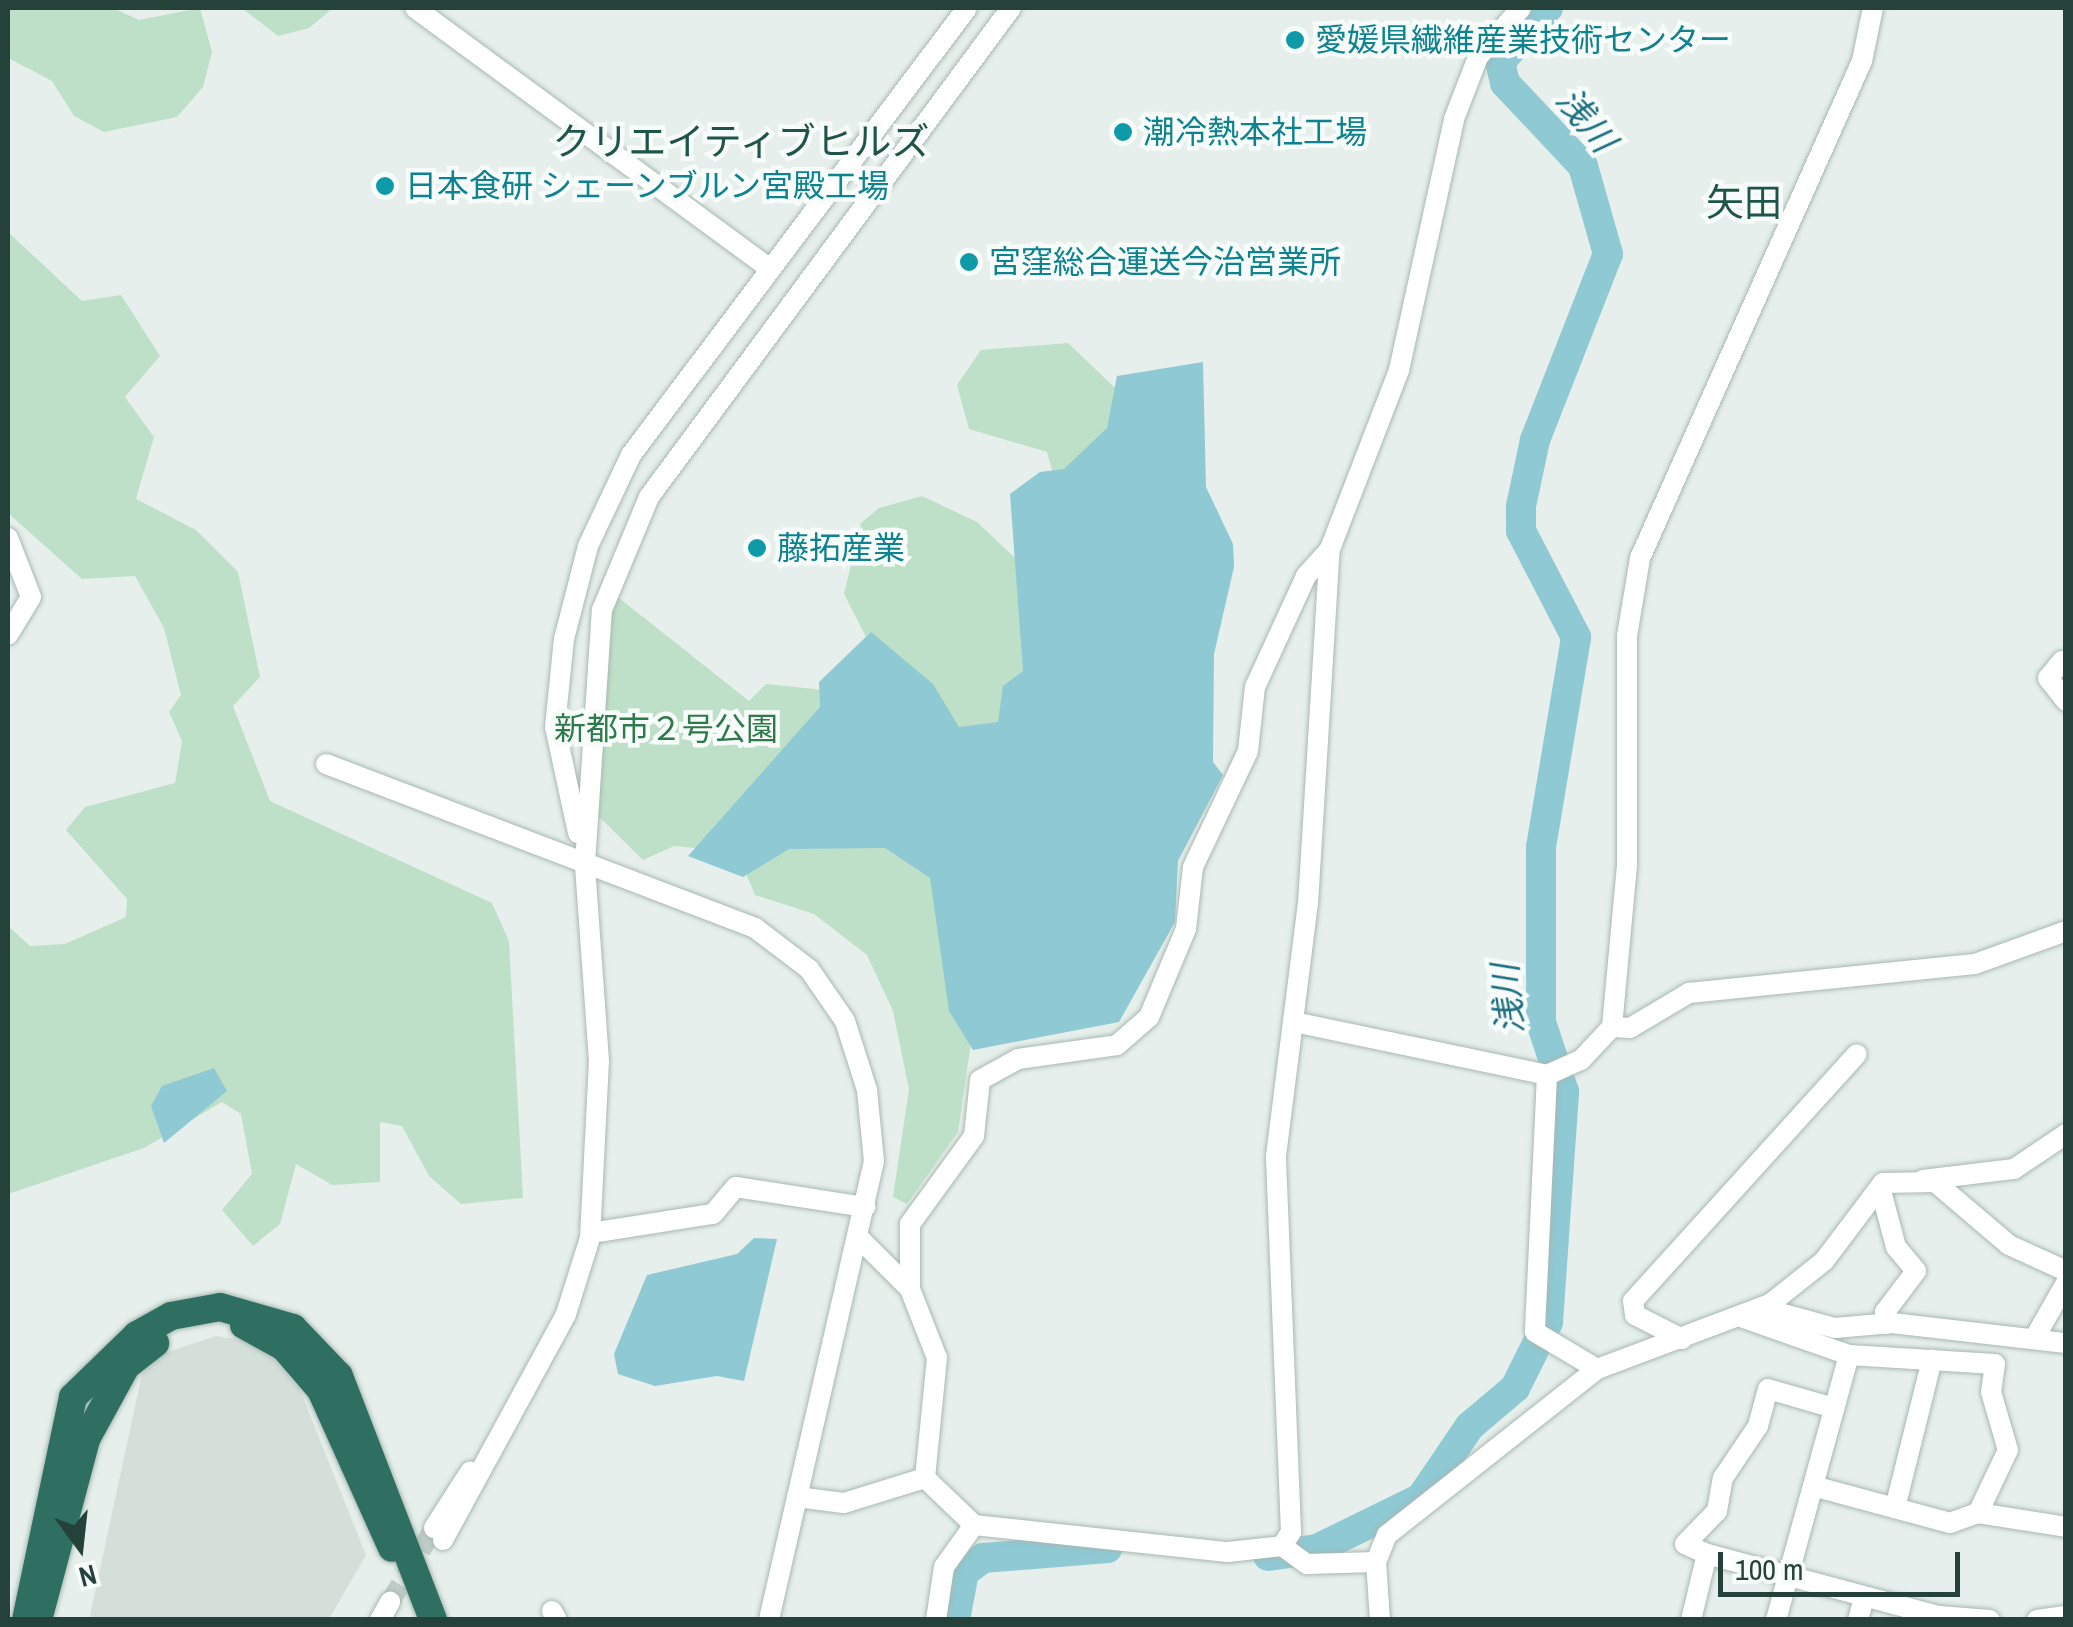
<!DOCTYPE html>
<meta charset="utf-8">
<style>
body{margin:0}
#map{position:relative;width:2073px;height:1627px;overflow:hidden;background:#e6efeb;font-family:"Archivo Narrow","Noto Sans JP",sans-serif}
div>[style]{position:absolute}
[style*='--x']{left:calc(var(--x)*1px);top:calc(var(--y)*1px);width:calc(var(--w)*1px);rotate:calc(var(--a)*1deg)}
.built>*{inset:0;background:#d4dfda}
.green>*{inset:0;background:#bfe0c8}
.water>*{inset:0;background:#8ec9d4}
.river>*{height:30px;margin:-15px;padding:0 15px;transform-origin:15px;border-radius:15px;background:#8ec9d4}
.minor-tunnel>*{height:20px;margin-top:-10px;transform-origin:0;background:repeating-linear-gradient(90deg,#bfccc8 0 20px,transparent 0 30px)}
.roads{filter:drop-shadow(0 0 2px #a8b8b2) drop-shadow(0 0 2px #a8b8b2)}
.minor>*{height:20px;margin:-10px;padding:0 10px;transform-origin:10px;border-radius:10px;background:#fff}
.highway>*{height:28px;margin:-14px;padding:0 14px;transform-origin:14px;border-radius:14px;background:#2f6f62}
.dots>*{width:28px;height:28px;translate:-50% -50%;box-sizing:border-box;border:5px solid #f7fbf9;border-radius:50%}
span{translate:-50% -50%;white-space:nowrap;text-align:center;line-height:1.15;-webkit-text-stroke:9px #f7fbf9;paint-order:stroke}
.culture-label{font-size:32px;color:#0d838f}
.left{translate:0 -50%;text-align:left}
.park-label{font-size:32px;color:#2d7a4b}
.water-label{font-size:35px;color:#1c6f80;font-style:italic}
.quarter-label{font-size:38px;color:#1f5548}
.frame{position:absolute;inset:0;border:10px solid #24423a;pointer-events:none}
.north{position:absolute;left:30px;top:1497px;width:100px;height:100px;-webkit-text-stroke:8px #f7fbf9;paint-order:stroke;rotate:165deg;font-size:28px;font-weight:700;line-height:40px;text-align:center;color:#24423a}
.north::after{content:'';display:block;margin:auto;width:35px;height:45px;background:#24423a;clip-path:polygon(50% 0,100% 100%,50% 72%,0 100%)}
.scale{position:absolute;left:1718px;top:1552px;width:242px;height:45px;box-sizing:border-box;border:5px solid #24423a;border-top:0;padding-left:12px;font-size:30px;line-height:35px;white-space:nowrap;color:#24423a;-webkit-text-stroke:8px #f7fbf9;paint-order:stroke}
</style>
<div id="map">
<div class="built">
<div style="clip-path:polygon(216px 1336px,260px 1343px,300px 1390px,366px 1555px,329px 1619px,89px 1620px,142px 1374px,161px 1354px)"></div>
</div>
<div class="green">
<div style="clip-path:polygon(8px 8px,113px 8px,139px 20px,200px 8px,212px 52px,203px 87px,177px 117px,104px 132px,74px 116px,52px 81px,8px 58px)"></div>
<div style="clip-path:polygon(242px 8px,333px 8px,309px 28px,278px 36px)"></div>
<div style="clip-path:polygon(8px 232px,82px 301px,121px 295px,160px 356px,125px 397px,154px 437px,136px 499px,196px 530px,238px 572px,260px 677px,233px 706px,270px 801px,492px 903px,509px 941px,523px 1198px,461px 1204px,429px 1176px,402px 1126px,380px 1122px,380px 1182px,332px 1185px,296px 1164px,280px 1224px,253px 1246px,222px 1210px,252px 1174px,241px 1114px,222px 1102px,144px 1148px,8px 1194px,8px 926px,30px 946px,65px 944px,126px 917px,127px 899px,66px 830px,85px 807px,175px 783px,182px 741px,169px 712px,181px 695px,164px 628px,135px 576px,82px 579px,8px 513px)"></div>
<div style="clip-path:polygon(1068px 343px,1136px 408px,959px 864px,979px 988px,958px 1132px,907px 1204px,893px 1197px,909px 1089px,893px 1011px,867px 955px,814px 914px,755px 895px,737px 852px,674px 846px,643px 860px,586px 804px,592px 713px,614px 594px,749px 701px,766px 684px,853px 693px,880px 664px,844px 594px,861px 523px,879px 508px,922px 496px,977px 522px,1033px 575px,1058px 492px,1047px 452px,969px 429px,957px 385px,981px 350px)"></div>
</div>
<div class="water">
<div style="clip-path:polygon(1203px 362px,1206px 487px,1233px 544px,1234px 567px,1214px 654px,1213px 762px,1223px 775px,1178px 861px,1175px 922px,1119px 1022px,973px 1050px,949px 1011px,930px 878px,885px 848px,789px 849px,743px 877px,688px 856px,820px 707px,819px 682px,871px 632px,933px 684px,959px 727px,998px 722px,1003px 686px,1023px 671px,1010px 494px,1040px 472px,1064px 469px,1107px 428px,1117px 376px)"></div>
<div style="clip-path:polygon(214px 1068px,227px 1091px,164px 1143px,151px 1106px,162px 1086px)"></div>
<div style="clip-path:polygon(754px 1238px,777px 1239px,744px 1381px,717px 1376px,655px 1386px,618px 1374px,614px 1354px,647px 1275px,737px 1254px)"></div>
</div>
<div class="river">
<div style="--x:1268;--y:1556;--w:49;--a:-8.1"></div>
<div style="--x:1317;--y:1549;--w:116;--a:-26.1"></div>
<div style="--x:1421;--y:1498;--w:87;--a:-55.8"></div>
<div style="--x:1470;--y:1426;--w:59;--a:-40.2"></div>
<div style="--x:1515;--y:1388;--w:74;--a:-63.4"></div>
<div style="--x:1548;--y:1322;--w:231;--a:-86"></div>
<div style="--x:1564;--y:1092;--w:74;--a:-108.2"></div>
<div style="--x:1541;--y:1022;--w:175;--a:-90"></div>
<div style="--x:1541;--y:847;--w:213;--a:-80.5"></div>
<div style="--x:1576;--y:637;--w:119;--a:-117.4"></div>
<div style="--x:1521;--y:531;--w:25;--a:-90"></div>
<div style="--x:1521;--y:506;--w:67;--a:-78"></div>
<div style="--x:1535;--y:440;--w:200;--a:-68.6"></div>
<div style="--x:1608;--y:254;--w:91;--a:-105.9"></div>
<div style="--x:1583;--y:166;--w:114;--a:-133.2"></div>
<div style="--x:1505;--y:83;--w:22;--a:-103"></div>
<div style="--x:1500;--y:62;--w:72;--a:-48.4"></div>
<div style="--x:955;--y:1620;--w:49;--a:-79.4"></div>
<div style="--x:964;--y:1572;--w:24;--a:-36"></div>
<div style="--x:983;--y:1558;--w:125;--a:-4.6"></div>
</div>
<div class="minor-tunnel">
<div style="--x:390;--y:1602;--w:86;--a:-59.3"></div>
</div>
<div class="roads">
<div class="minor">
<div style="--x:415;--y:8;--w:441;--a:36.3"></div>
<div style="--x:8;--y:538;--w:63;--a:68.7"></div>
<div style="--x:31;--y:597;--w:44;--a:121.2"></div>
<div style="--x:2062;--y:661;--w:22;--a:129"></div>
<div style="--x:2048;--y:678;--w:29;--a:52"></div>
<div style="--x:326;--y:764;--w:459;--a:20.9"></div>
<div style="--x:755;--y:928;--w:68;--a:37.2"></div>
<div style="--x:809;--y:969;--w:63;--a:55.3"></div>
<div style="--x:845;--y:1021;--w:72;--a:72.3"></div>
<div style="--x:867;--y:1090;--w:71;--a:84.4"></div>
<div style="--x:874;--y:1161;--w:471;--a:102.9"></div>
<div style="--x:578;--y:833;--w:108;--a:-102.2"></div>
<div style="--x:555;--y:727;--w:88;--a:-84.2"></div>
<div style="--x:564;--y:639;--w:96;--a:-75.5"></div>
<div style="--x:588;--y:546;--w:101;--a:-64.7"></div>
<div style="--x:631;--y:455;--w:559;--a:-53.07"></div>
<div style="--x:1294;--y:1022;--w:258;--a:11.8"></div>
<div style="--x:1547;--y:1075;--w:257;--a:92.7"></div>
<div style="--x:1535;--y:1332;--w:72;--a:30.8"></div>
<div style="--x:1612;--y:1027;--w:18;--a:3"></div>
<div style="--x:1630;--y:1028;--w:69;--a:-30.7"></div>
<div style="--x:1689;--y:993;--w:287;--a:-5.8"></div>
<div style="--x:1975;--y:964;--w:97;--a:-19.9"></div>
<div style="--x:1547;--y:1075;--w:37;--a:-24"></div>
<div style="--x:1581;--y:1060;--w:45;--a:-46.8"></div>
<div style="--x:1612;--y:1027;--w:164;--a:-84.7"></div>
<div style="--x:1627;--y:864;--w:228;--a:-90"></div>
<div style="--x:1627;--y:636;--w:79;--a:-80.5"></div>
<div style="--x:1640;--y:558;--w:544;--a:-65.93"></div>
<div style="--x:1862;--y:61;--w:54;--a:-78.3"></div>
<div style="--x:1923;--y:1180;--w:92;--a:-6.9"></div>
<div style="--x:2014;--y:1169;--w:63;--a:-33.9"></div>
<div style="--x:1880;--y:1187;--w:62;--a:75.1"></div>
<div style="--x:1896;--y:1247;--w:31;--a:50"></div>
<div style="--x:1916;--y:1271;--w:51;--a:127.1"></div>
<div style="--x:1885;--y:1312;--w:12;--a:81"></div>
<div style="--x:591;--y:1233;--w:123;--a:-8.9"></div>
<div style="--x:713;--y:1214;--w:35;--a:-50"></div>
<div style="--x:736;--y:1187;--w:131;--a:8.8"></div>
<div style="--x:860;--y:1239;--w:71;--a:45"></div>
<div style="--x:1761;--y:1308;--w:77;--a:15.1"></div>
<div style="--x:1835;--y:1328;--w:57;--a:-5"></div>
<div style="--x:1892;--y:1323;--w:175;--a:6.6"></div>
<div style="--x:1741;--y:1317;--w:114;--a:19.4"></div>
<div style="--x:1849;--y:1355;--w:146;--a:3.5"></div>
<div style="--x:1995;--y:1364;--w:28;--a:98"></div>
<div style="--x:1991;--y:1392;--w:60;--a:73.7"></div>
<div style="--x:2008;--y:1450;--w:70;--a:115.5"></div>
<div style="--x:1682;--y:1339;--w:53;--a:-152.9"></div>
<div style="--x:1635;--y:1315;--w:14;--a:-98"></div>
<div style="--x:1633;--y:1301;--w:333;--a:-47.8"></div>
<div style="--x:2034;--y:1339;--w:64;--a:-60.3"></div>
<div style="--x:925;--y:1478;--w:121;--a:-84.3"></div>
<div style="--x:937;--y:1358;--w:74;--a:-111.4"></div>
<div style="--x:910;--y:1289;--w:65;--a:-90"></div>
<div style="--x:910;--y:1224;--w:109;--a:-54"></div>
<div style="--x:974;--y:1136;--w:56;--a:-83.9"></div>
<div style="--x:980;--y:1080;--w:43;--a:-28.9"></div>
<div style="--x:1018;--y:1059;--w:100;--a:-8"></div>
<div style="--x:1117;--y:1045;--w:43;--a:-41.2"></div>
<div style="--x:1149;--y:1017;--w:95;--a:-67.2"></div>
<div style="--x:1186;--y:929;--w:62;--a:-83.6"></div>
<div style="--x:1193;--y:867;--w:128;--a:-64.6"></div>
<div style="--x:1248;--y:751;--w:64;--a:-83.8"></div>
<div style="--x:1255;--y:687;--w:122;--a:-65.3"></div>
<div style="--x:1306;--y:576;--w:36;--a:-48"></div>
<div style="--x:1813;--y:1486;--w:142;--a:15.1"></div>
<div style="--x:1950;--y:1523;--w:30;--a:-20"></div>
<div style="--x:1978;--y:1513;--w:89;--a:9"></div>
<div style="--x:797;--y:1497;--w:47;--a:7.3"></div>
<div style="--x:844;--y:1503;--w:85;--a:-17.2"></div>
<div style="--x:925;--y:1478;--w:68;--a:43.8"></div>
<div style="--x:974;--y:1525;--w:255;--a:6.1"></div>
<div style="--x:1228;--y:1552;--w:54;--a:-6.3"></div>
<div style="--x:1282;--y:1546;--w:31;--a:36"></div>
<div style="--x:1307;--y:1564;--w:69;--a:-1.7"></div>
<div style="--x:1895;--y:1508;--w:153;--a:-76"></div>
<div style="--x:434;--y:1528;--w:67;--a:-57.3"></div>
<div style="--x:443;--y:1540;--w:257;--a:-61.4"></div>
<div style="--x:566;--y:1314;--w:80;--a:-72.5"></div>
<div style="--x:590;--y:1238;--w:177;--a:-87.1"></div>
<div style="--x:599;--y:1061;--w:197;--a:-94.1"></div>
<div style="--x:585;--y:864;--w:255;--a:-86.2"></div>
<div style="--x:602;--y:610;--w:122;--a:-67.4"></div>
<div style="--x:649;--y:497;--w:608;--a:-53.49"></div>
<div style="--x:1282;--y:1546;--w:17;--a:-57"></div>
<div style="--x:1291;--y:1532;--w:376;--a:-92.3"></div>
<div style="--x:1276;--y:1156;--w:254;--a:-82.8"></div>
<div style="--x:1308;--y:904;--w:356;--a:-86.5"></div>
<div style="--x:1330;--y:549;--w:192;--a:-68.9"></div>
<div style="--x:1399;--y:370;--w:257;--a:-77.6"></div>
<div style="--x:1454;--y:119;--w:66;--a:-68.8"></div>
<div style="--x:1478;--y:57;--w:65;--a:-48.7"></div>
<div style="--x:1707;--y:1554;--w:24;--a:-156"></div>
<div style="--x:1685;--y:1544;--w:46;--a:-45.9"></div>
<div style="--x:1717;--y:1511;--w:34;--a:-80"></div>
<div style="--x:1723;--y:1478;--w:63;--a:-56.1"></div>
<div style="--x:1758;--y:1426;--w:38;--a:-75"></div>
<div style="--x:1768;--y:1389;--w:69;--a:16.1"></div>
<div style="--x:552;--y:1611;--w:10;--a:61"></div>
<div style="--x:380;--y:1620;--w:21;--a:-61"></div>
<div style="--x:936;--y:1620;--w:54;--a:-81.4"></div>
<div style="--x:944;--y:1567;--w:52;--a:-54.5"></div>
<div style="--x:1380;--y:1620;--w:58;--a:-93.9"></div>
<div style="--x:1376;--y:1562;--w:29;--a:-68"></div>
<div style="--x:1387;--y:1535;--w:268;--a:-38.3"></div>
<div style="--x:1597;--y:1369;--w:185;--a:-20.6"></div>
<div style="--x:1770;--y:1304;--w:69;--a:-38.5"></div>
<div style="--x:1824;--y:1261;--w:98;--a:-52.9"></div>
<div style="--x:1883;--y:1183;--w:52;--a:-1.1"></div>
<div style="--x:1935;--y:1182;--w:97;--a:40.4"></div>
<div style="--x:2009;--y:1245;--w:63;--a:24.5"></div>
<div style="--x:1691;--y:1620;--w:68;--a:-76.4"></div>
<div style="--x:1707;--y:1554;--w:240;--a:15"></div>
<div style="--x:1939;--y:1616;--w:51;--a:4.5"></div>
<div style="--x:1776;--y:1620;--w:275;--a:-74.6"></div>
<div style="--x:1858;--y:1620;--w:24;--a:-75"></div>
<div style="--x:2037;--y:1620;--w:29;--a:-8"></div>
</div>
<div class="highway">
<div style="--x:244;--y:1325;--w:46;--a:28.8"></div>
<div style="--x:284;--y:1347;--w:57;--a:49.3"></div>
<div style="--x:321;--y:1390;--w:173;--a:65.8"></div>
<div style="--x:26;--y:1620;--w:228;--a:-78.1"></div>
<div style="--x:73;--y:1397;--w:89;--a:-44.1"></div>
<div style="--x:137;--y:1335;--w:39;--a:-29"></div>
<div style="--x:171;--y:1316;--w:50;--a:-10.4"></div>
<div style="--x:220;--y:1307;--w:76;--a:16"></div>
<div style="--x:293;--y:1328;--w:66;--a:46.2"></div>
<div style="--x:339;--y:1376;--w:261;--a:68.9"></div>
<div style="--x:38;--y:1620;--w:187;--a:-75.1"></div>
<div style="--x:86;--y:1439;--w:83;--a:-61.3"></div>
<div style="--x:126;--y:1366;--w:37;--a:-38"></div>
</div>
</div>
<div class="dots">
<div style="left:1295px;top:40px;background:#0f9aa8"></div>
<div style="left:1123px;top:132px;background:#0f9aa8"></div>
<div style="left:385px;top:186px;background:#0f9aa8"></div>
<div style="left:969px;top:262px;background:#0f9aa8"></div>
<div style="left:757px;top:548px;background:#0f9aa8"></div>
</div>
<div class="culture-label">
<span class="left" style="left:1315px;top:40px">愛媛県繊維産業技術センター</span>
<span class="left" style="left:1143px;top:132px">潮冷熱本社工場</span>
<span class="left" style="left:405px;top:186px">日本食研 シェーンブルン宮殿工場</span>
<span class="left" style="left:989px;top:262px">宮窪総合運送今治営業所</span>
<span class="left" style="left:777px;top:548px">藤拓産業</span>
</div>
<div class="park-label">
<span style="left:666px;top:729px">新都市２号公園</span>
</div>
<div class="water-label">
<span style="left:1586px;top:120px;rotate:51deg">浅川</span>
<span style="left:1508px;top:999px;rotate:-95deg">浅川</span>
</div>
<div class="quarter-label">
<span style="left:741px;top:142px">クリエイティブヒルズ</span>
<span style="left:1744px;top:203px">矢田</span>
</div>
<div class="frame"></div>
<div class="north">N</div>
<div class="scale">100 m</div>
</div>
